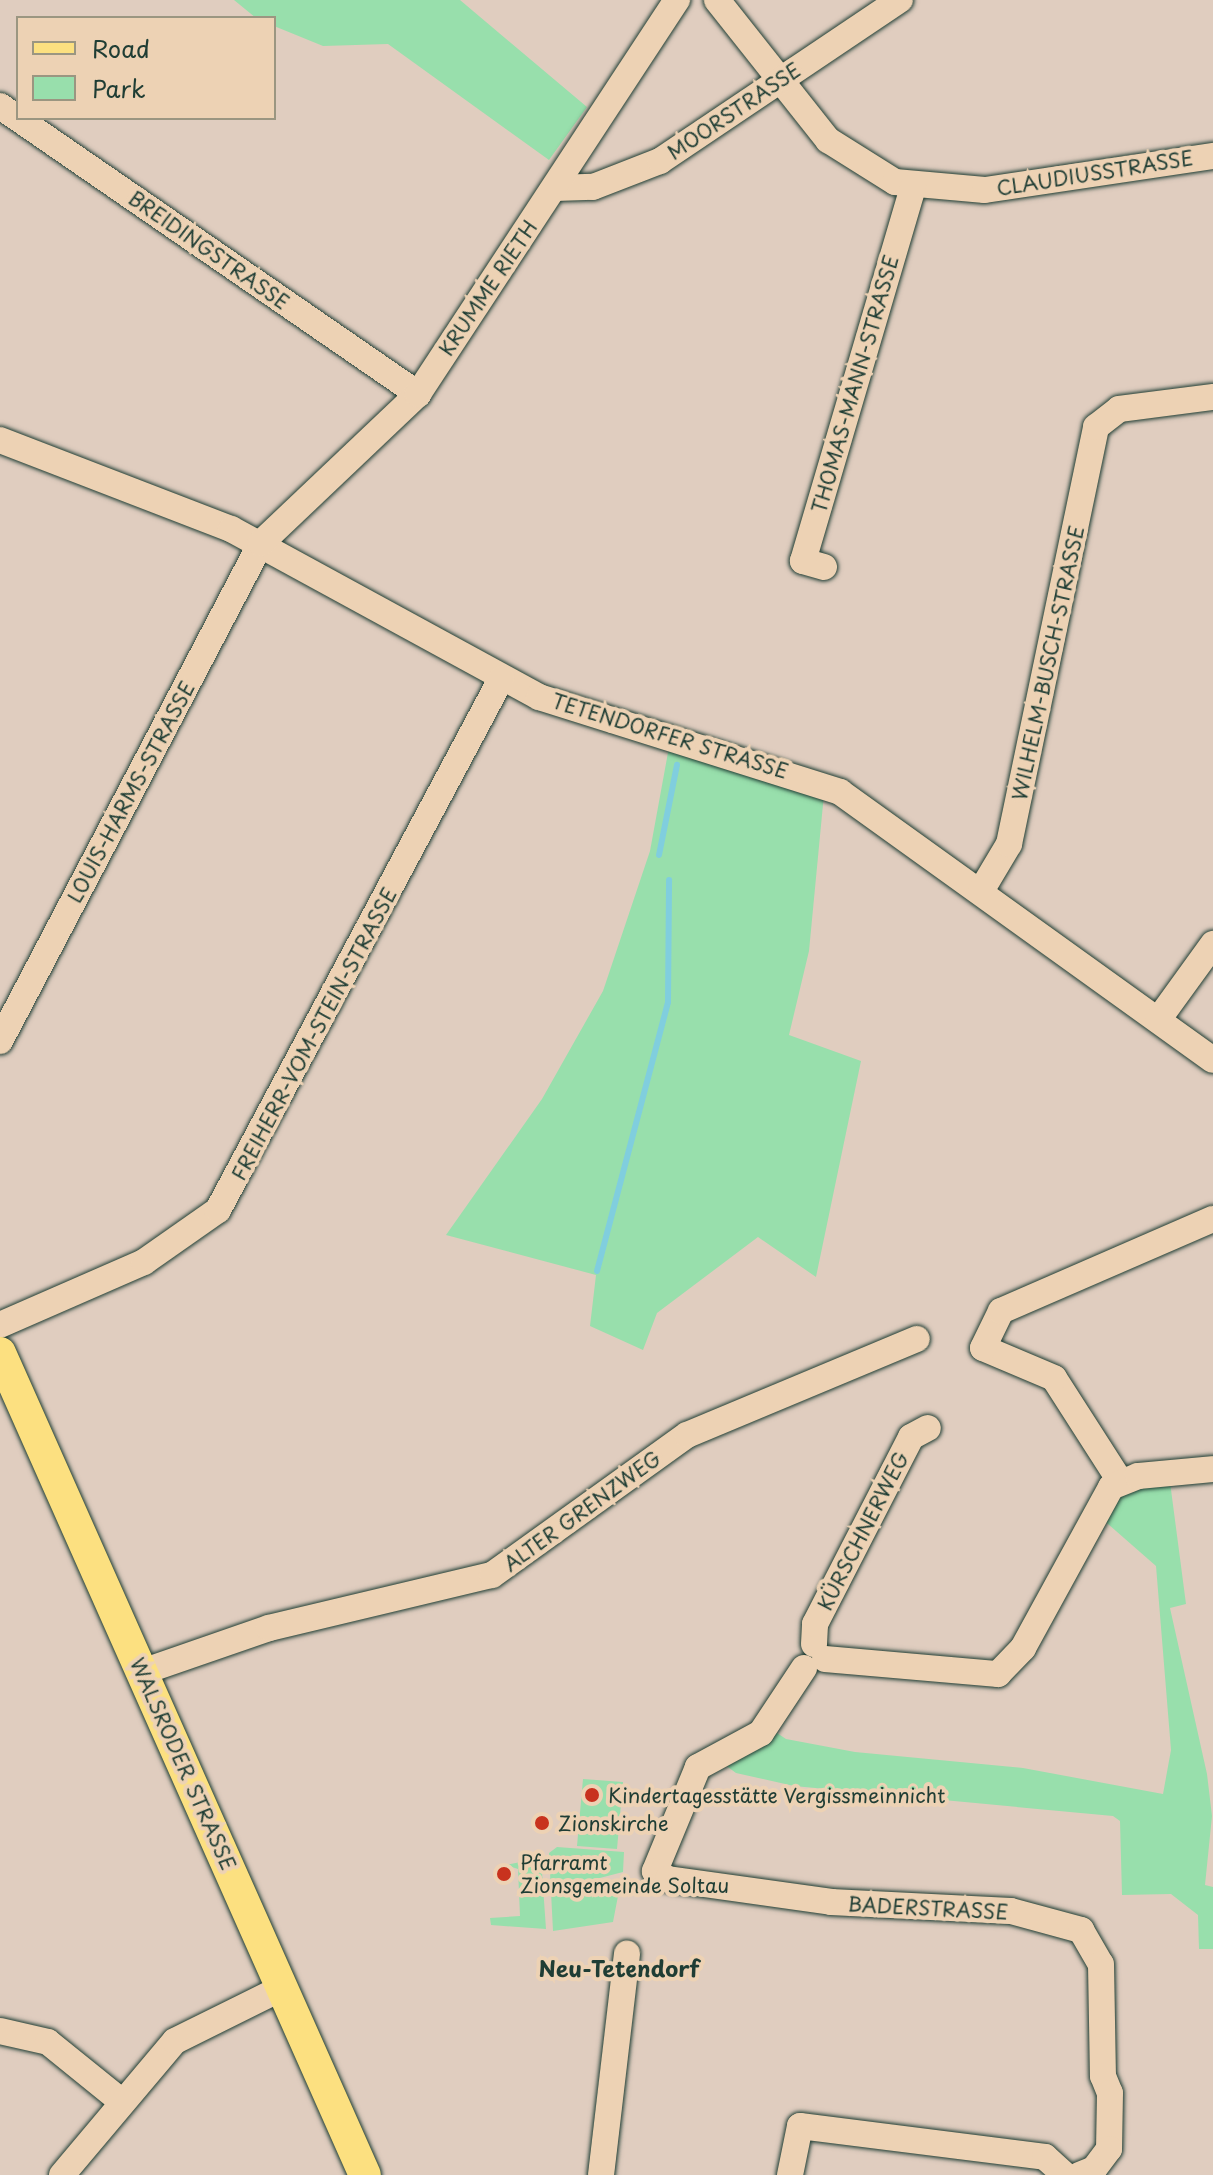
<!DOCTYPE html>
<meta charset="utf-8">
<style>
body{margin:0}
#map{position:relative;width:1213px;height:2175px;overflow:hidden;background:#e0cdbf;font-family:"Playpen Sans",sans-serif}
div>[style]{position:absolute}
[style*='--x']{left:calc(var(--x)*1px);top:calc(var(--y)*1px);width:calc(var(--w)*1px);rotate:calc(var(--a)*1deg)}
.green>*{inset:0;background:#98dfac}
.stream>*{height:6px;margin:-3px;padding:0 3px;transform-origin:3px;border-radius:3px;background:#80cede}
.roads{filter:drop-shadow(0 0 2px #1f3d34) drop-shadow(0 0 2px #1f3d34)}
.minor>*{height:26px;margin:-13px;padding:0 13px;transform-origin:13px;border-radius:13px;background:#edd2b4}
.major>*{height:32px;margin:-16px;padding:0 16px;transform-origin:16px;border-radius:16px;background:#fce080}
.dots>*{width:22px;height:22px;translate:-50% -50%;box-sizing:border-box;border:4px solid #edd2b4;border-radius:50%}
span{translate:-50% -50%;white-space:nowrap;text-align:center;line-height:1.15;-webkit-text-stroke:8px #edd2b4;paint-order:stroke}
.street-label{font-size:20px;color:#1f3d34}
.poi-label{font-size:20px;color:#1f3d34}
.left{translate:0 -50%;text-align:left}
.neighbourhood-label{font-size:22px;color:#1f3d34;font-weight:700}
.legend{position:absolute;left:16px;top:16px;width:260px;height:104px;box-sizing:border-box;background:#edd2b4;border:2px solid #9b9681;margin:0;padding:10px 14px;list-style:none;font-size:24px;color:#1f3d34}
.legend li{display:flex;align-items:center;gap:16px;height:40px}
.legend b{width:40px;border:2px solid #9b9681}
</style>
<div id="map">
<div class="green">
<div style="clip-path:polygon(234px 0,460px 0,587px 107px,549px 160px,388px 44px,323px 46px,274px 26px,274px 18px,256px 18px)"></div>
<div style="clip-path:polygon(669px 747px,824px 794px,809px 951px,789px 1035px,861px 1061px,816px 1277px,758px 1237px,657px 1313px,643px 1350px,590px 1326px,596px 1275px,446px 1235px,542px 1099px,603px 991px,650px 851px)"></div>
<div style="clip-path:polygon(1170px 1482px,1186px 1604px,1170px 1608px,1207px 1774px,1212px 1816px,1205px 1885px,1213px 1887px,1213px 1949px,1199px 1949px,1198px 1915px,1171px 1894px,1122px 1895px,1120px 1821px,1113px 1816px,794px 1786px,736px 1773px,717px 1759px,771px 1729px,786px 1739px,855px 1752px,1023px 1768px,1163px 1794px,1171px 1750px,1156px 1566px,1100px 1517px,1120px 1489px)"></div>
<div style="clip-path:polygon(583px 1779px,623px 1782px,617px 1849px,577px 1846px)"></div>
<div style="clip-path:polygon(557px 1847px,624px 1852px,623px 1872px,592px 1880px,618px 1896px,613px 1922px,553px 1931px,549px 1853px)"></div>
<div style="clip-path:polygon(541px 1858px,546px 1929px,491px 1925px,490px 1918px,520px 1916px,518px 1869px,506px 1865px)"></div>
</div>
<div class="stream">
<div style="--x:659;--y:855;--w:92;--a:-78.7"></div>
<div style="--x:597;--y:1271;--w:278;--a:-75.2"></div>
<div style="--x:668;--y:1002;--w:122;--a:-89.5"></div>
</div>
<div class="roads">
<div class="minor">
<div style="--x:717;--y:0;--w:179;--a:51.6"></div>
<div style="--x:828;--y:140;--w:79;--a:32.1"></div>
<div style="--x:895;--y:182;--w:90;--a:5.1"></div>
<div style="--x:985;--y:190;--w:231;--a:-8.5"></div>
<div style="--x:0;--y:106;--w:508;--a:34.57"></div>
<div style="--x:555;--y:188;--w:38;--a:-2"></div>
<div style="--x:593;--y:187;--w:72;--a:-21.2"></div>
<div style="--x:660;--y:161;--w:289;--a:-33.9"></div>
<div style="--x:0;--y:440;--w:248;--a:21.1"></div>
<div style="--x:231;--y:529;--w:351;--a:28.6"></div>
<div style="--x:539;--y:697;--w:316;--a:17.5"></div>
<div style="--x:840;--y:792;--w:459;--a:35.7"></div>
<div style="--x:824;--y:567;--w:22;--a:-164"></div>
<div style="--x:803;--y:561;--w:390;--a:-73.6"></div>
<div style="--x:981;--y:891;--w:55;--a:-59.2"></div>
<div style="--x:1009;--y:844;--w:426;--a:-78.2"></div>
<div style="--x:1096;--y:427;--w:29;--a:-38"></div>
<div style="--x:1119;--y:409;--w:95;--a:-7.3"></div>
<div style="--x:1158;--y:1020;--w:94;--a:-54.1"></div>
<div style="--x:0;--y:1041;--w:562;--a:-62.34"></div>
<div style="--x:261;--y:543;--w:216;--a:-43.5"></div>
<div style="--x:418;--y:394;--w:472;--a:-56.7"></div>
<div style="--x:0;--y:1325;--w:157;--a:-23.6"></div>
<div style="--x:144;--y:1262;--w:90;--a:-35.1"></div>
<div style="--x:218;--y:1210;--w:602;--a:-61.94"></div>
<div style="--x:1120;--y:1481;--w:122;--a:-122.7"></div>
<div style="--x:1054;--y:1378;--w:77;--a:-157.1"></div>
<div style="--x:983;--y:1348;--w:41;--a:-64.1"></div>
<div style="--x:1001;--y:1311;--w:231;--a:-23.5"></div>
<div style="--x:814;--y:1644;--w:20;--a:-87"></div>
<div style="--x:815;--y:1624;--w:210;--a:-62.8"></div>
<div style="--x:911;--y:1437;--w:19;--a:-28"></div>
<div style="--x:825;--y:1659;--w:174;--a:5"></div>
<div style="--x:998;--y:1674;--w:36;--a:-46"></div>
<div style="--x:1023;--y:1648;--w:183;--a:-61.3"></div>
<div style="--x:1111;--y:1487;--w:29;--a:-22"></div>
<div style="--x:1138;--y:1476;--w:75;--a:-5.3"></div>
<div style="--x:804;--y:1668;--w:78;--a:123.5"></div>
<div style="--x:761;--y:1733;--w:72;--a:151.6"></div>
<div style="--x:698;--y:1767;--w:113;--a:112.5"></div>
<div style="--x:655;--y:1871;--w:15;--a:32"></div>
<div style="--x:668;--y:1879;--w:165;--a:8"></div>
<div style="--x:831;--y:1902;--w:180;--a:2.9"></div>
<div style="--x:1011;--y:1911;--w:73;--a:15.2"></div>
<div style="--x:1081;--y:1930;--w:39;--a:60"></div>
<div style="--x:1101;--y:1964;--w:112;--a:89"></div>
<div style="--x:1103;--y:2076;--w:18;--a:68"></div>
<div style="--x:1110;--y:2093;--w:56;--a:91"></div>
<div style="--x:1109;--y:2149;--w:25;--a:127"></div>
<div style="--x:1094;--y:2169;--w:16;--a:158"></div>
<div style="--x:142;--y:1672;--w:134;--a:-19.1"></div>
<div style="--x:269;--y:1628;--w:229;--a:-13.4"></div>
<div style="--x:492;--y:1575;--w:240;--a:-35.7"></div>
<div style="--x:687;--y:1435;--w:249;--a:-22.7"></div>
<div style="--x:0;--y:2031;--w:49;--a:12.9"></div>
<div style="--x:48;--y:2042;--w:94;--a:38.9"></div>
<div style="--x:62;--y:2175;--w:175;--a:-49.9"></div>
<div style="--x:175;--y:2041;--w:119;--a:-26.4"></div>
<div style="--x:601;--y:2175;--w:223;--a:-83.3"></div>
<div style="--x:790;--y:2175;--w:50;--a:-78.5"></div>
<div style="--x:800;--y:2126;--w:247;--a:7.2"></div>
<div style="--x:1045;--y:2157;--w:27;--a:42"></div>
</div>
<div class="major">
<div style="--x:0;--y:1353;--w:899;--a:66.06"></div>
</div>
</div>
<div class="dots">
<div style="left:592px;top:1795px;background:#c8321e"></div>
<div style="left:542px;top:1823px;background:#c8321e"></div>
<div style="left:504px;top:1874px;background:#c8321e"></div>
</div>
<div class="street-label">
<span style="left:734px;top:111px;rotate:-34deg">MOORSTRASSE</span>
<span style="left:1095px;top:173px;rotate:-9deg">CLAUDIUSSTRASSE</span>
<span style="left:209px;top:250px;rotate:35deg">BREIDINGSTRASSE</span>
<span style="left:488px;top:288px;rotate:-56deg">KRUMME RIETH</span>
<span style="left:855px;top:384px;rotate:-74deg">THOMAS-MANN-STRASSE</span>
<span style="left:1048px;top:663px;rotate:-78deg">WILHELM-BUSCH-STRASSE</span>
<span style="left:670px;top:736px;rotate:17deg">TETENDORFER STRASSE</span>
<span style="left:131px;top:792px;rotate:-62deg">LOUIS-HARMS-STRASSE</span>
<span style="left:314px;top:1034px;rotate:-62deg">FREIHERR-VOM-STEIN-STRASSE</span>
<span style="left:582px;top:1511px;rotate:-36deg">ALTER GRENZWEG</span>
<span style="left:863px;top:1531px;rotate:-63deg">KÜRSCHNERWEG</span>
<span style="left:183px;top:1764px;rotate:66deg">WALSRODER STRASSE</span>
<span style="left:928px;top:1908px;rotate:3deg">BADERSTRASSE</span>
</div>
<div class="poi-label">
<span class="left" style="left:608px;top:1795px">Kindertagesstätte Vergissmeinnicht</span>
<span class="left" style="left:558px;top:1823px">Zionskirche</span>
<span class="left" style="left:520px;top:1874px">Pfarramt<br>Zionsgemeinde Soltau</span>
</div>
<div class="neighbourhood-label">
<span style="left:619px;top:1968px">Neu-Tetendorf</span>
</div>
<ul class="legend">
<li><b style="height:10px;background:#fce080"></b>Road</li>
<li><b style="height:22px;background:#98dfac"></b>Park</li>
</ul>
</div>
